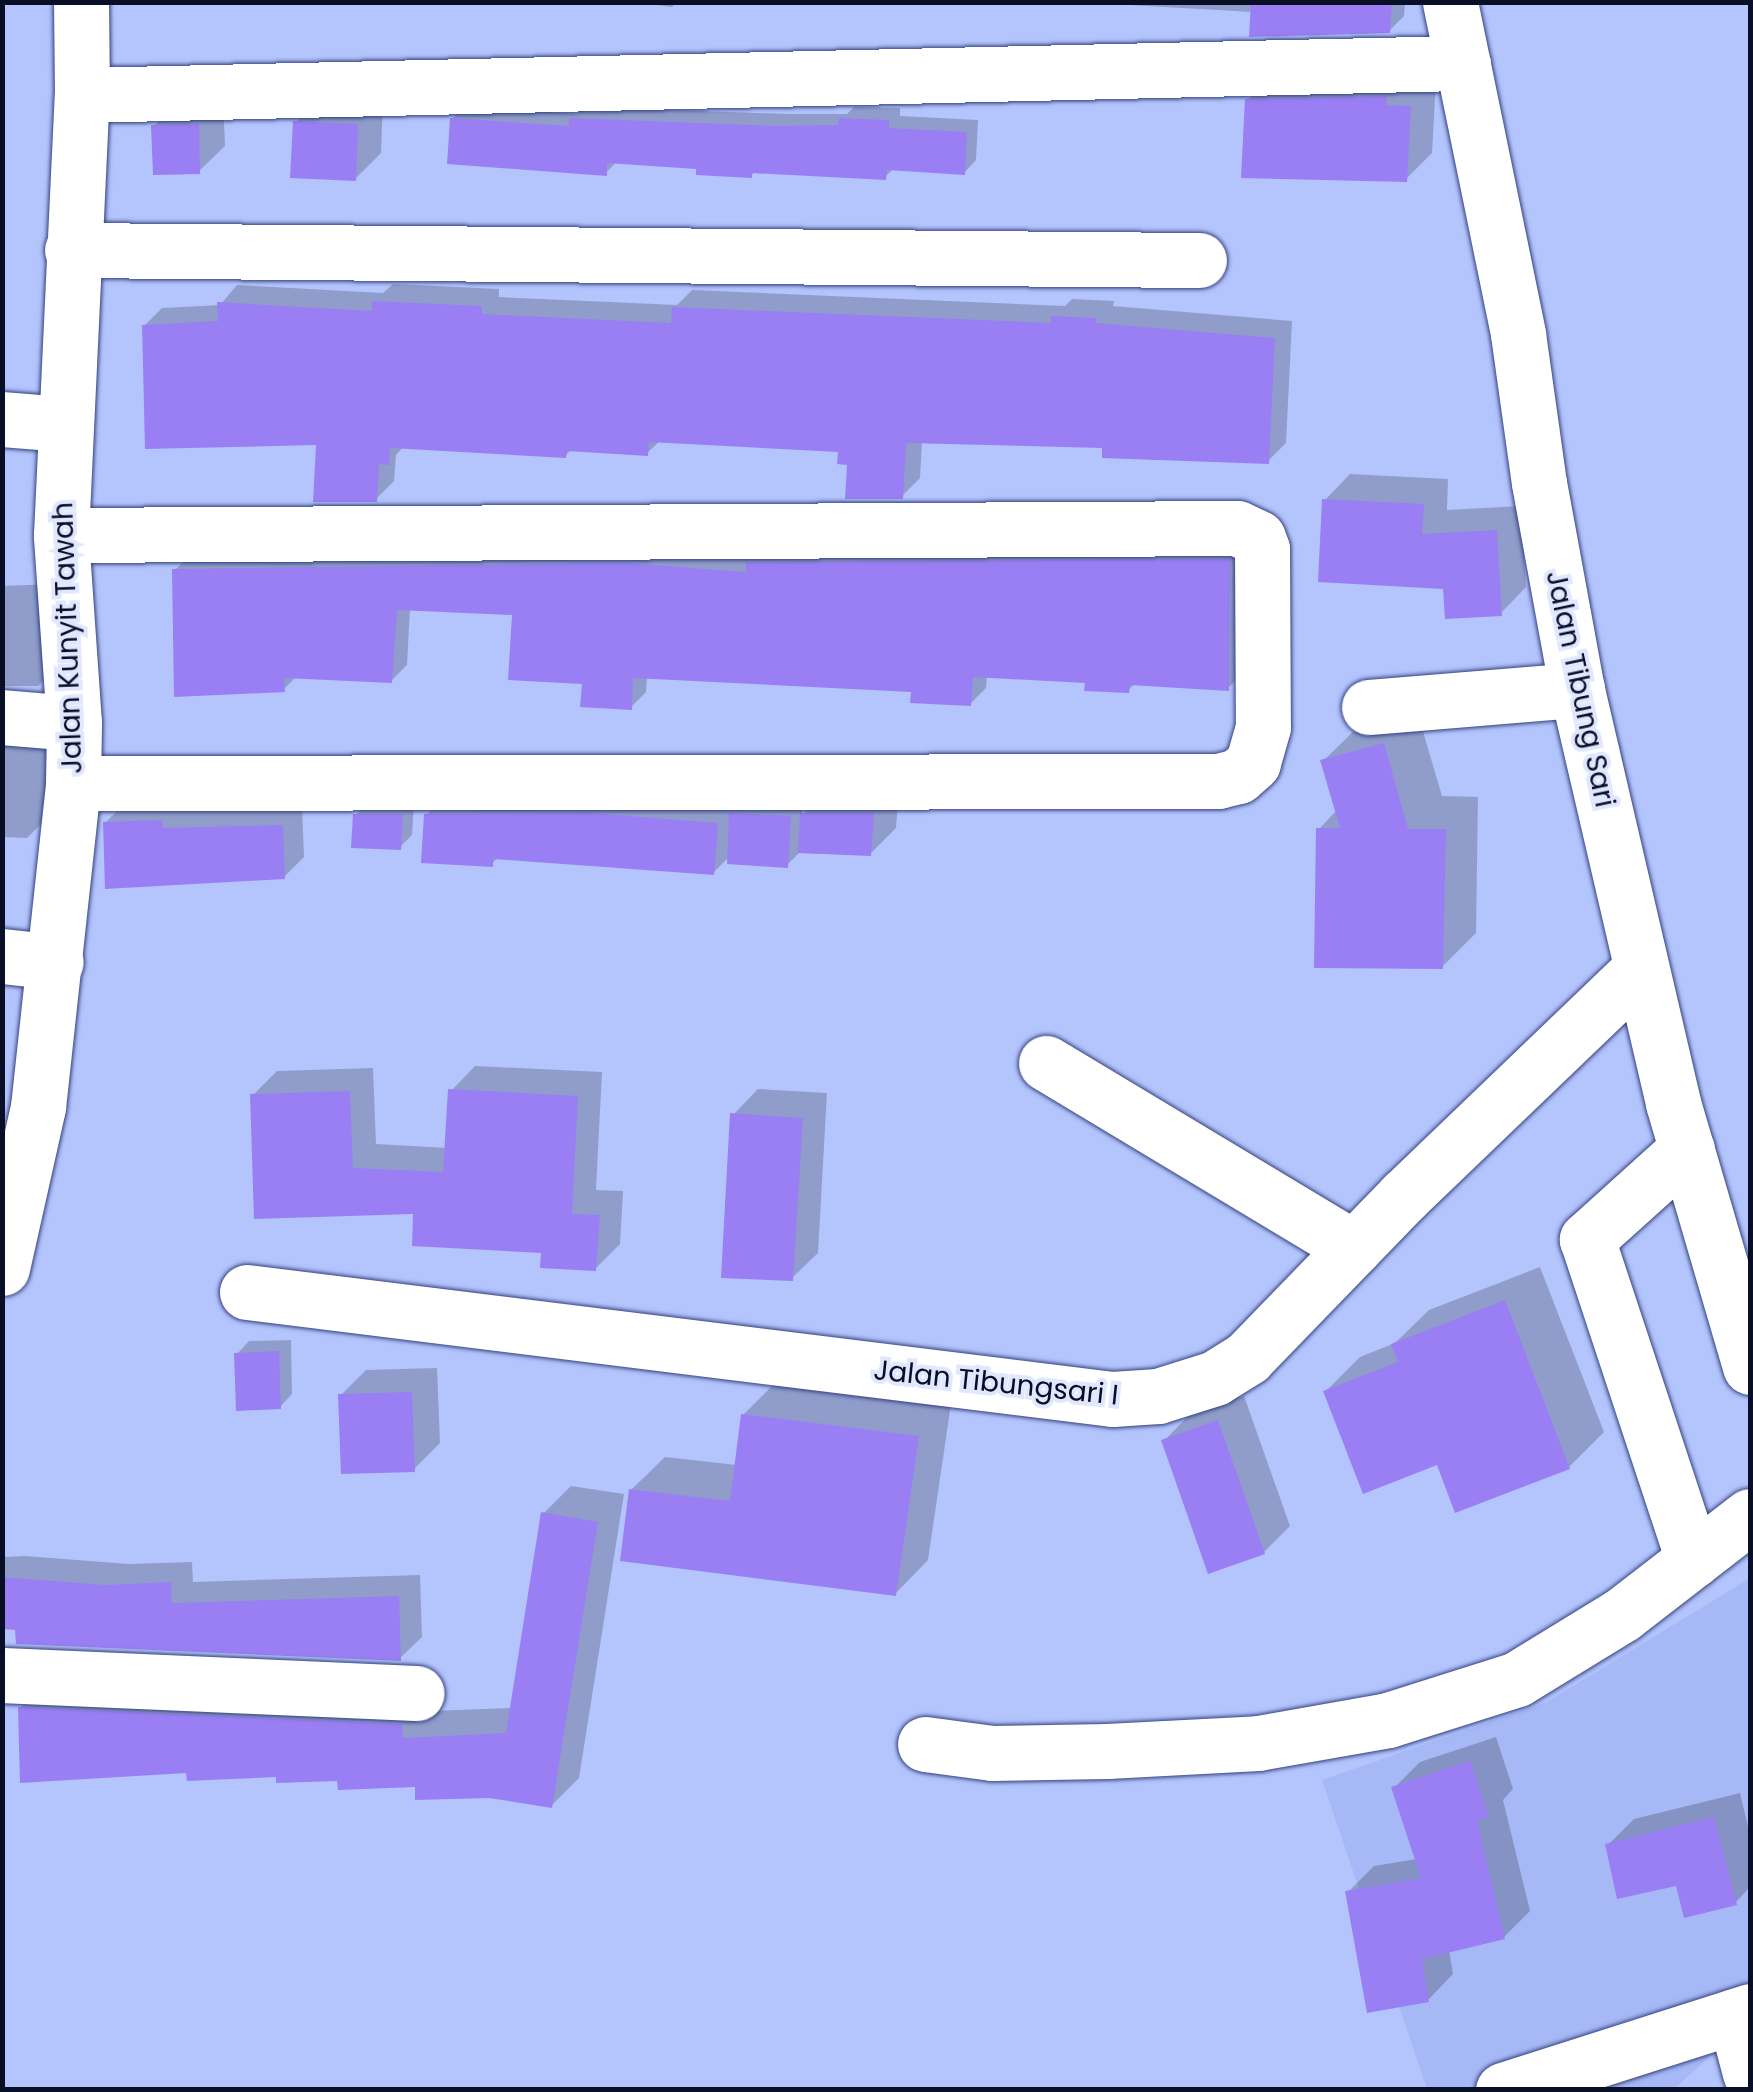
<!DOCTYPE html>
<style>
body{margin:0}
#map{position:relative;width:1753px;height:2092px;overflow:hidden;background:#b4c5fe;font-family:Poppins,sans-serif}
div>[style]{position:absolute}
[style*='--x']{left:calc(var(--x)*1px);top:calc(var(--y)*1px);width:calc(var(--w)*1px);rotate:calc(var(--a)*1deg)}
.built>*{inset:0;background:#a6b8f6}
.shadow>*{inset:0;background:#0003}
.building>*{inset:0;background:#997ff3}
.roads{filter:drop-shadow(0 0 2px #34427f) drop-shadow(0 0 2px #34427f)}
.minor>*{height:55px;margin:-27.5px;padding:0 27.5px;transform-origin:27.5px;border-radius:27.5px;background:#fff}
span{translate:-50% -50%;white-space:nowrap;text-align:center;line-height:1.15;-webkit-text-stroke:8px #e0e7fe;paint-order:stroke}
.street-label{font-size:28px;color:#090e27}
.frame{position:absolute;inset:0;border:5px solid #090e27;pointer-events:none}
</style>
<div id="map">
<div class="built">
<div style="clip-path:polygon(1750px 1578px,1750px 2020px,1674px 2089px,1427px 2089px,1322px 1780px,1547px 1702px)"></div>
</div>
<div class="shadow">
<div style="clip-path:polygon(632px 2px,677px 2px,672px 7px)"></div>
<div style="clip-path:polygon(1076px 2px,1405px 2px,1404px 16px,1389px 31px,1253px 12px)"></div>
<div style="clip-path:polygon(1274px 75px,1436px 81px,1432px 153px,1406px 179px,1248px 100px)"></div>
<div style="clip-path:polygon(321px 97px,383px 99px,381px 153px,355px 179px,296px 122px)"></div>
<div style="clip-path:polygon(223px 99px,225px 146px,199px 171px,154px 126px,180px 100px)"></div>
<div style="clip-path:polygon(464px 106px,577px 114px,584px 107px,788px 114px,847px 114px,854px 107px,900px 108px,900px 116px,978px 120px,976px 160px,964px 173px,894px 168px,885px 177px,756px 170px,751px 176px,699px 166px,617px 161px,606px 173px,452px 119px)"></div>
<div style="clip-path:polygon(393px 284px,499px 289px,499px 297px,677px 305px,692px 290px,1065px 306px,1072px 299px,1114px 301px,1113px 306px,1292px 321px,1286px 443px,1268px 461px,1105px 445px,922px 441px,920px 478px,902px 496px,850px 462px,840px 449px,661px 440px,647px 453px,573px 448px,565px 456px,404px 446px,396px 455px,394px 481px,376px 499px,319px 442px,144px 326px,162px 308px,220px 305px,237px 285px,383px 293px)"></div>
<div style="clip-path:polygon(1350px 474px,1448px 479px,1447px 510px,1521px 506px,1526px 587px,1501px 613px,1446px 586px,1325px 500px)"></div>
<div style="clip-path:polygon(1245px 545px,1244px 672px,1228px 688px,1136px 683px,1128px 690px,1087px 681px,987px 676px,986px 688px,970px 704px,914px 690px,647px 676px,646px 692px,631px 707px,584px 681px,515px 612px,410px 608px,407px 665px,391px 681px,297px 676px,284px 689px,175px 570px,190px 555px)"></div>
<div style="clip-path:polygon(54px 584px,58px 666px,38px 686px,2px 686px,2px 586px)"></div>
<div style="clip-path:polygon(1417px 711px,1442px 796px,1478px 797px,1476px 933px,1442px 967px,1319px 829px,1337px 810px,1323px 761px,1357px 728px)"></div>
<div style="clip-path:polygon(2px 719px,54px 731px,48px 817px,27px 838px,2px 837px)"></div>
<div style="clip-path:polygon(829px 788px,899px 788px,896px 828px,870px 854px,799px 853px,787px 865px,729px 857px,713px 873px,498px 857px,492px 864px,426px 815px,448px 793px,802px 805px,802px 815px)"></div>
<div style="clip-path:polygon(368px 802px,414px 802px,412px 835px,400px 847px,356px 815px)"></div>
<div style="clip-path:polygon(125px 803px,302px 806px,304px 857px,284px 877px,105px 823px)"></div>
<div style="clip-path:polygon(475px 1066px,602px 1072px,596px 1190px,623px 1191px,620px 1244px,595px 1269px,416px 1212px,257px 1217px,253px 1095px,277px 1071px,373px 1068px,376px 1144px,447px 1148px,451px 1091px)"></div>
<div style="clip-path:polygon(758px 1089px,827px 1093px,818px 1253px,792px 1278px,733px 1115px)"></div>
<div style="clip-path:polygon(1540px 1267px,1604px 1432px,1569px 1467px,1438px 1462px,1325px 1392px,1360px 1357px,1395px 1343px,1429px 1310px)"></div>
<div style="clip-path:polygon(291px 1340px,292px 1394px,280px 1407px,237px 1354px,249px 1341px)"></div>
<div style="clip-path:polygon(437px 1368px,440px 1443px,414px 1469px,341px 1395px,366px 1370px)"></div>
<div style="clip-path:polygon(776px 1382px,951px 1404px,928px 1560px,895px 1594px,631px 1490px,665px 1457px,737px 1465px,743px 1415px)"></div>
<div style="clip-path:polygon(1244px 1396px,1290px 1526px,1264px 1552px,1164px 1441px,1189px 1415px)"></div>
<div style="clip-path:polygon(571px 1486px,624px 1494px,579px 1778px,552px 1805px,417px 1784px,189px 1771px,20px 1708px,48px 1680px,430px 1711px,512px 1708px,543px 1514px)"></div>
<div style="clip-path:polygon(25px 1556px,129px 1564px,192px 1562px,193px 1582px,420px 1575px,422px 1637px,400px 1658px,2px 1628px,2px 1557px)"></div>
<div style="clip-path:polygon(1496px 1737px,1513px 1789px,1503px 1800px,1530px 1911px,1504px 1937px,1449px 1950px,1453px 1974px,1428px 2000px,1348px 1892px,1374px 1866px,1417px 1859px,1394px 1788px,1420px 1762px)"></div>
<div style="clip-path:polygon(1740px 1793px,1750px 1835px,1750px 1887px,1736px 1902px,1678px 1883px,1608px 1845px,1634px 1819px)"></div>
</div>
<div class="building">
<div style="clip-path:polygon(1251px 2px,1392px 2px,1390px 33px,1249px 37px)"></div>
<div style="clip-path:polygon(1387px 96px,1386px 105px,1411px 106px,1407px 182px,1241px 178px,1245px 99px)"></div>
<div style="clip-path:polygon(450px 118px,569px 126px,569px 118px,774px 126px,838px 125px,839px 118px,889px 120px,889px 128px,967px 132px,965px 175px,887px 170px,886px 180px,752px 173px,752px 178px,696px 175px,696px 169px,607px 163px,607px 176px,447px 164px)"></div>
<div style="clip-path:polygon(293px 121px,358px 124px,356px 181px,290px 178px)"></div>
<div style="clip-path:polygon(199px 124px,200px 174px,153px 175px,151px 125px)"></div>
<div style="clip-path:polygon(372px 301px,482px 306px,482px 314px,671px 323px,672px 307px,1051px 323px,1051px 316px,1097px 318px,1096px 323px,1275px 338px,1269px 464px,1102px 458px,1102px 448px,906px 443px,903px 499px,845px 499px,847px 465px,837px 464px,838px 452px,649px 442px,648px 456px,567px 451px,566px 458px,390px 448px,389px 465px,379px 464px,377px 502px,313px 502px,316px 445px,145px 449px,142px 325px,218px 321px,217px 302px,372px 311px)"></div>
<div style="clip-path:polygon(1322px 499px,1424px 504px,1422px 534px,1497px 530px,1502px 616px,1445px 619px,1443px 589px,1318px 582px)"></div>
<div style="clip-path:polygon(1230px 559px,1229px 691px,1130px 685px,1129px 693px,1084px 691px,1085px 683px,973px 677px,971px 706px,910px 703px,911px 692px,633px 678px,632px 710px,580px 707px,582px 684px,508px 680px,512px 615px,397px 610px,392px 683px,284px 678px,285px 692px,174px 697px,172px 569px,625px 563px,746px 572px,746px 562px)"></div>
<div style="clip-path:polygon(1384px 743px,1408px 829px,1446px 829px,1443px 969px,1314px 968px,1316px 828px,1340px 828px,1320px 760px)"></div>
<div style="clip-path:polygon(590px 813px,718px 823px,714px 875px,493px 859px,493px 867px,421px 863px,424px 814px)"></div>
<div style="clip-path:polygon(729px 813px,791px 816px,788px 868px,727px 864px)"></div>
<div style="clip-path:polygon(800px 813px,874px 813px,871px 856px,798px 853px)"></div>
<div style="clip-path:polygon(353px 814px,403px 814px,401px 850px,351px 848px)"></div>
<div style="clip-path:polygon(162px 820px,163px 828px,283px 825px,285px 879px,105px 889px,103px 822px)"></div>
<div style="clip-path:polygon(448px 1089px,578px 1096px,572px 1214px,600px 1215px,596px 1271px,540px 1268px,541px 1253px,412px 1246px,413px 1214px,254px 1219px,250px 1094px,350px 1091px,353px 1168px,443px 1172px)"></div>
<div style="clip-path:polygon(730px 1113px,803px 1118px,793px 1281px,721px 1278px)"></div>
<div style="clip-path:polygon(1505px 1300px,1570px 1469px,1455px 1513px,1437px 1465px,1363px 1494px,1323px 1391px,1398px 1362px,1391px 1344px)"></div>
<div style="clip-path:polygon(279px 1351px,281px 1409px,236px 1411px,234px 1353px)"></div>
<div style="clip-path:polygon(412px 1392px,415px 1472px,341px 1474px,338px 1394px)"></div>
<div style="clip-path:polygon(741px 1414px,919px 1436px,896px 1596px,620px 1561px,629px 1489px,730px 1501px)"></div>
<div style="clip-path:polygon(1218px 1420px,1265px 1554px,1208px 1574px,1161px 1440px)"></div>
<div style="clip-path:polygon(541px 1512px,598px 1522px,552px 1808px,489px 1798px,415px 1800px,415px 1787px,338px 1790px,337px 1781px,276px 1783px,276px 1777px,187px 1781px,186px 1773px,20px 1783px,18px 1707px,402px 1724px,403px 1738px,506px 1733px)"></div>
<div style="clip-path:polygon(2px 1577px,105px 1585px,171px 1582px,172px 1603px,399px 1596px,401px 1661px,16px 1644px,15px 1630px,2px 1629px)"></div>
<div style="clip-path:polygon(1470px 1761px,1489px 1817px,1477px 1821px,1505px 1939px,1422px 1959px,1429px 2002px,1367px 2013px,1345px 1891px,1421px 1878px,1391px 1787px)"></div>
<div style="clip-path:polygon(1714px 1817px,1737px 1905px,1684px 1918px,1676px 1886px,1617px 1899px,1605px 1844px)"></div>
</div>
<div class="roads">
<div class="minor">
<div style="--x:1450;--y:2;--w:339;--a:78.4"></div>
<div style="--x:1518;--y:334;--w:150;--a:82"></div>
<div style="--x:1539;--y:483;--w:210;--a:79.6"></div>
<div style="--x:1577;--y:690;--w:424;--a:76.9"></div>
<div style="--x:1673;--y:1103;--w:275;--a:73.7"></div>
<div style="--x:82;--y:95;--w:1381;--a:-1.33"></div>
<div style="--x:72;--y:250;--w:1127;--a:0.51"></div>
<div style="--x:2;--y:419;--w:62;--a:4.6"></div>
<div style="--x:61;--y:535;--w:1176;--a:-0.34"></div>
<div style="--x:1237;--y:528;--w:23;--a:25"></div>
<div style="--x:1258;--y:538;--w:12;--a:70"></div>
<div style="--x:1262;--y:549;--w:178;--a:89.7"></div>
<div style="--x:1263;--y:727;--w:37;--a:106"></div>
<div style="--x:1253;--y:763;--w:20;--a:139"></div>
<div style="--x:1238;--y:776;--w:21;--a:166"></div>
<div style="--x:1218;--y:781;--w:1145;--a:179.9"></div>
<div style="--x:1369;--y:707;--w:209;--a:-4.7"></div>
<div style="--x:2;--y:717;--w:72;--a:4.8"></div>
<div style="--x:2;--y:956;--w:54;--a:6.3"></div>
<div style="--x:1046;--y:1063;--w:359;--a:31"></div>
<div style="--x:1687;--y:1149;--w:135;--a:138"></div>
<div style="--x:1587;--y:1239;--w:338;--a:71.7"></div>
<div style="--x:2;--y:1268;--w:165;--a:-77.4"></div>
<div style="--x:38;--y:1107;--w:326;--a:-83.8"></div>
<div style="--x:73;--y:783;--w:60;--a:-89"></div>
<div style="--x:74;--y:723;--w:188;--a:-94"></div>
<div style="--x:61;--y:535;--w:441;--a:-87.3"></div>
<div style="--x:82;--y:95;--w:93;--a:-90.6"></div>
<div style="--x:247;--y:1292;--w:872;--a:7.05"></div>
<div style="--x:1112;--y:1399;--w:46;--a:-3.7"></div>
<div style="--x:1158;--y:1396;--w:60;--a:-17.5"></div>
<div style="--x:1215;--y:1378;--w:39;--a:-32"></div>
<div style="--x:1248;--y:1357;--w:224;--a:-45.9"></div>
<div style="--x:1404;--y:1196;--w:328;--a:-43.8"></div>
<div style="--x:2;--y:1675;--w:415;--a:2.5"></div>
<div style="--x:925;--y:1744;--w:68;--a:7.7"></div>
<div style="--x:992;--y:1753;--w:115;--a:-1"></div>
<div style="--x:1107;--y:1751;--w:151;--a:-3"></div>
<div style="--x:1258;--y:1743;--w:132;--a:-10"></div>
<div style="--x:1388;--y:1720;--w:135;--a:-17.6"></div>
<div style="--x:1517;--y:1679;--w:124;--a:-31.5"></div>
<div style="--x:1623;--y:1614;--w:160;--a:-37.7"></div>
<div style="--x:1735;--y:2016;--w:59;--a:75.3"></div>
<div style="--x:1503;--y:2090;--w:259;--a:-17.7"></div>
</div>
</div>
<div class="street-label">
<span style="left:68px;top:638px;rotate:-92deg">Jalan Kunyit Tawah</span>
<span style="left:1580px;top:689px;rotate:78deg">Jalan Tibung Sari</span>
<span style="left:996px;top:1383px;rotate:6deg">Jalan Tibungsari I</span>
</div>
<div class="frame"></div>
</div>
